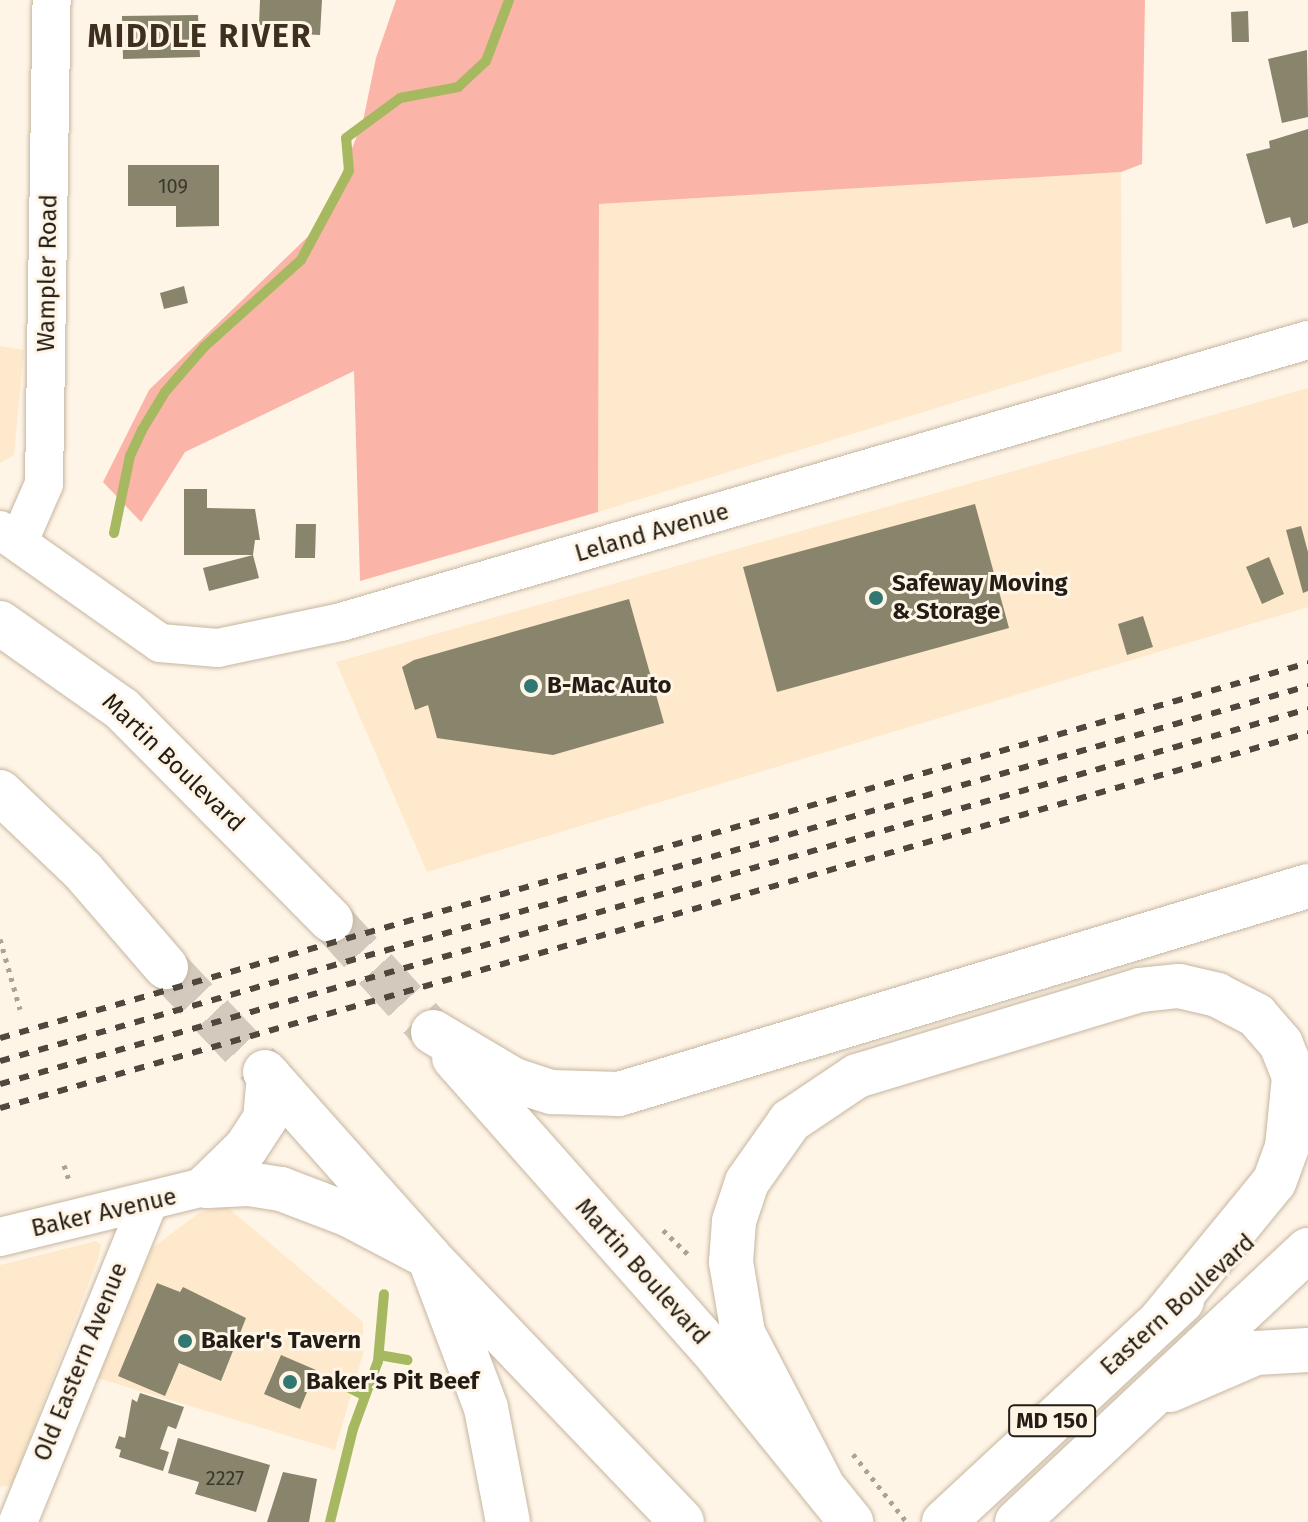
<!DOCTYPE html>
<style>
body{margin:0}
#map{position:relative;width:1308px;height:1522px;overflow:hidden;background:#fff5e7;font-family:"Fira Sans",sans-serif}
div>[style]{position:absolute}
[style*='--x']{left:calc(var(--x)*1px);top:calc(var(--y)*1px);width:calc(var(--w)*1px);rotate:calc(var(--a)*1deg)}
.built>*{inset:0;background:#fee9cc}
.green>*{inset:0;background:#fab4a8}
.stream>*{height:10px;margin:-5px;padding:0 5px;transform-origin:5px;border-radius:5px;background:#a6b960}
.building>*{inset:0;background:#89846c}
.major-tunnel>*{height:44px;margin-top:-22px;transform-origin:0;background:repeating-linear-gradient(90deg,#d3cabd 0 44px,transparent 0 66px)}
.path>*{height:5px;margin-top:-2.5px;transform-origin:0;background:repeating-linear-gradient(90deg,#aca397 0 4px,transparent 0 10px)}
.roads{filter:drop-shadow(0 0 2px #c6b6a0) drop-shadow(0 0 2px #c6b6a0)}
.minor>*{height:38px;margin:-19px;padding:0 19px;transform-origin:19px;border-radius:19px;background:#fff}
.major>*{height:44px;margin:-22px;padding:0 22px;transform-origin:22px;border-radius:22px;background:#fff}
.rail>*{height:6px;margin-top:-3px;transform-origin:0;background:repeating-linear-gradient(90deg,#4f483f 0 10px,transparent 0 20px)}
.dots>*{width:22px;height:22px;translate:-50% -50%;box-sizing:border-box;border:4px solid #fff5e7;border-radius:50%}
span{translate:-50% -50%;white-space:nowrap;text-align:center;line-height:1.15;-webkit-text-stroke:6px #fff5e7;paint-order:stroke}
.number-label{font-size:20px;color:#3c372b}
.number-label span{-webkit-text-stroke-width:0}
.shield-label span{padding:2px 6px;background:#fff5e7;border:2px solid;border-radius:6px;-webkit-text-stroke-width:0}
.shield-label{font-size:22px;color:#231d15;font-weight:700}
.street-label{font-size:24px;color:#231d15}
.poi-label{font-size:24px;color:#231d15;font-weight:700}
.left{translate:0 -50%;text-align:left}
.district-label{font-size:32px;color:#3d301e;font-weight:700;letter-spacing:2px}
</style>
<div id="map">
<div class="built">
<div style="clip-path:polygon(1121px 172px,1122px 351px,598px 512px,599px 204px)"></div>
<div style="clip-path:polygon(0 346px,24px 350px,14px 455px,0 463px)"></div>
<div style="clip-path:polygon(1308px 388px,1308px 607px,427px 872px,336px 662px)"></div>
<div style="clip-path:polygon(226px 1206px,363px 1322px,363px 1354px,335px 1450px,97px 1378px,152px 1248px,199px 1213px)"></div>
<div style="clip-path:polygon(96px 1241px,101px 1245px,99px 1256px,12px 1485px,0 1487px,0 1265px)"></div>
</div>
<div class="green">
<div style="clip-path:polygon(396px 0,1145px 0,1142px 164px,1121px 172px,599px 204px,598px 512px,360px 581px,354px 371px,185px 452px,141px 522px,103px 482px,149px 390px,322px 223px,363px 121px,376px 58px)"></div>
</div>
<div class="stream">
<div style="--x:114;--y:533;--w:79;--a:-78.3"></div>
<div style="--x:130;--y:456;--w:29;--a:-65"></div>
<div style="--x:142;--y:430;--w:44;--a:-58.8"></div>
<div style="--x:165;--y:392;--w:60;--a:-49.1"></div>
<div style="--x:204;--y:347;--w:130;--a:-41.9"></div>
<div style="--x:301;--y:260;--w:101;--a:-61.7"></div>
<div style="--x:349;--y:171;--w:33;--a:-95"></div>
<div style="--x:346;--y:138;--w:67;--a:-36.5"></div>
<div style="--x:400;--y:98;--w:59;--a:-10.7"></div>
<div style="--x:458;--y:87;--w:38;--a:-43"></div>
<div style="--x:486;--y:61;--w:65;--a:-69.3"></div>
<div style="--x:379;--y:1355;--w:29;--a:10"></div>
<div style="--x:340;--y:1383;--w:27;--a:27"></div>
<div style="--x:330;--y:1522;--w:96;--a:-76.1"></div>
<div style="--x:353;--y:1429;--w:72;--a:-69.8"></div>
<div style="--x:378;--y:1361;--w:67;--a:-84.9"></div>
</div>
<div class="building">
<div style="clip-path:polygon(260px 0,322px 0,320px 35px,300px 34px,300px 26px,259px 25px)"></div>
<div style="clip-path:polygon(1248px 11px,1249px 42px,1232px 42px,1231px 12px)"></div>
<div style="clip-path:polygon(198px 15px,200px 57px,123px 59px,122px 16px)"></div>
<div style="clip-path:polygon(1307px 50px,1308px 117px,1282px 123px,1268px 59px)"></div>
<div style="clip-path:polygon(1308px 129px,1308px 223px,1293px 228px,1290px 217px,1266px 224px,1246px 154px,1270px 148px,1269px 141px)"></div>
<div style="clip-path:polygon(128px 165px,219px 165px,219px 226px,176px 227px,176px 206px,128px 206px)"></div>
<div style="clip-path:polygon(184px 286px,188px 303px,164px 309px,160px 293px)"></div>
<div style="clip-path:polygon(184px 489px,207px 489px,207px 508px,255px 509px,260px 540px,255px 540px,253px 555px,259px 578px,209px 591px,203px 568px,253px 555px,184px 555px)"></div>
<div style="clip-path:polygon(975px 504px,1009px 628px,777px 692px,743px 567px)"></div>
<div style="clip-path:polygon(296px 524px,316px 524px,315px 558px,295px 558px)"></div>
<div style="clip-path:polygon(1301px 526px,1308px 552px,1308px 591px,1303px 593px,1286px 530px)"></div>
<div style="clip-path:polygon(1269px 557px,1284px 594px,1262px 604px,1246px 567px)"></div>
<div style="clip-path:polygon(629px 599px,664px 723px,553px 755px,437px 738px,428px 705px,415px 710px,402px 667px,414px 660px)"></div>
<div style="clip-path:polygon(1143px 616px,1153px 647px,1127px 655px,1118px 624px)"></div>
<div style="clip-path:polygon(157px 1283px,180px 1292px,183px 1287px,246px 1318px,221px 1381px,179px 1363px,165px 1396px,118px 1376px)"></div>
<div style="clip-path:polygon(281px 1355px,316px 1370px,300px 1409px,264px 1394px)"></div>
<div style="clip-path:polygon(140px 1393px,184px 1407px,176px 1429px,168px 1426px,160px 1449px,169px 1452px,163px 1471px,119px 1457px,121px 1450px,115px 1448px,119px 1436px,125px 1438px,132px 1399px,137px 1402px)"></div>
<div style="clip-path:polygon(178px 1438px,270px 1465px,256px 1512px,195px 1494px,199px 1482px,168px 1473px)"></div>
<div style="clip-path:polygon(283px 1472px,317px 1479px,309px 1522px,267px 1522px)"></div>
</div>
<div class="major-tunnel">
<div style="--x:331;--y:920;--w:143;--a:47.8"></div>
<div style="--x:166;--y:967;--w:144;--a:46.7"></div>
</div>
<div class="path">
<div style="--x:0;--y:939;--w:73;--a:74.1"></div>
<div style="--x:64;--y:1165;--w:19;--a:72"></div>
<div style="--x:663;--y:1230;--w:39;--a:44"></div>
<div style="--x:853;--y:1454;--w:85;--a:51.7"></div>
</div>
<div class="roads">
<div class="minor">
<div style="--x:0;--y:530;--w:196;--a:35.2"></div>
<div style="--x:160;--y:643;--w:58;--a:4.9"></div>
<div style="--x:218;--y:648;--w:126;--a:-11.9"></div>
<div style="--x:341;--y:622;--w:1007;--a:-16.26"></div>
<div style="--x:19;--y:541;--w:62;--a:-66.3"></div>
<div style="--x:44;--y:484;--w:484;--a:-89.1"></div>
<div style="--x:0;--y:1237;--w:213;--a:-13.8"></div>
<div style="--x:18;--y:1522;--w:344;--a:-67.8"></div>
</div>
<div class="major">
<div style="--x:0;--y:623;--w:149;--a:35.2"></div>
<div style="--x:122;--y:709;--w:297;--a:45.3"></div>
<div style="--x:0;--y:792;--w:115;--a:43.6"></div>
<div style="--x:83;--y:871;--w:127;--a:49.2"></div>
<div style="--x:433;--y:1032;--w:94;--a:30.7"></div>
<div style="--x:514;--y:1080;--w:40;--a:18"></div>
<div style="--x:552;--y:1092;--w:67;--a:1.7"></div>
<div style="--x:619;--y:1094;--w:720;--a:-16.8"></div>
<div style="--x:454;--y:1058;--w:386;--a:48.5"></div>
<div style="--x:710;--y:1347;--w:225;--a:51.1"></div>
<div style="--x:265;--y:1072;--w:247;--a:48.4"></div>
<div style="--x:429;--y:1257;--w:366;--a:46.3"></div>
<div style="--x:207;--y:1186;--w:42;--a:-2.7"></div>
<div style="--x:249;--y:1184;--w:32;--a:9"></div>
<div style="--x:281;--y:1189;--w:73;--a:20.9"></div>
<div style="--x:349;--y:1215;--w:90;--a:27.7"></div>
<div style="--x:429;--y:1257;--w:161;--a:69.3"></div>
<div style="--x:486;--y:1408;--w:116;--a:79.1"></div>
<div style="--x:207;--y:1186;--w:54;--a:-44.3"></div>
<div style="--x:246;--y:1148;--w:35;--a:-57"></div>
<div style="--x:265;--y:1119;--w:43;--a:-84.7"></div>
<div style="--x:1170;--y:1390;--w:94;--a:-23.3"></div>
<div style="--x:1256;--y:1353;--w:52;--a:-3.3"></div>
<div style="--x:821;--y:1483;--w:169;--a:-117.5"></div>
<div style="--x:743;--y:1333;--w:72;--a:-99.6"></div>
<div style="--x:731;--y:1262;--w:41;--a:-85.8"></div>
<div style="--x:734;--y:1221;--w:41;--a:-71.6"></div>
<div style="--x:747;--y:1182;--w:75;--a:-54.8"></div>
<div style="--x:790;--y:1121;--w:81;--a:-33.9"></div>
<div style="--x:857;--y:1076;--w:296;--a:-16.9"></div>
<div style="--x:1140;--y:990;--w:39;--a:-6"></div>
<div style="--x:1179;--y:986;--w:39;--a:13"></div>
<div style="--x:1217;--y:995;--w:44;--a:27.1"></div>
<div style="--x:1256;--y:1015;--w:38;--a:49"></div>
<div style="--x:1281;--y:1044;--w:35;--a:68"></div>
<div style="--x:1294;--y:1077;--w:70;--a:95.7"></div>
<div style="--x:1287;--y:1147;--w:37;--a:110"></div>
<div style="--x:1274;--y:1182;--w:178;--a:129.3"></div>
<div style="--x:944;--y:1522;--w:325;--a:-42.9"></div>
<div style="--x:1017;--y:1522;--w:398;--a:-43.1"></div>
</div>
</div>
<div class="rail">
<div style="--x:0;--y:1038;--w:1361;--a:-16"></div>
<div style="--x:0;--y:1061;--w:1361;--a:-16"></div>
<div style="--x:0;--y:1084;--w:1361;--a:-16"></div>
<div style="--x:0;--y:1108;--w:1361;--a:-16"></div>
</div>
<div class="dots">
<div style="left:876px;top:598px;background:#307871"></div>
<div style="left:531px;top:686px;background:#307871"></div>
<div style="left:185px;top:1341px;background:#307871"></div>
<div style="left:290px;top:1382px;background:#307871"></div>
</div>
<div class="number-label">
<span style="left:173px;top:186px">109</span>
<span style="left:225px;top:1478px">2227</span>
</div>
<div class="shield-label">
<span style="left:1052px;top:1421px">MD 150</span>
</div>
<div class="street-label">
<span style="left:48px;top:273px;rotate:-89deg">Wampler Road</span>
<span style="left:652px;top:533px;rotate:-16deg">Leland Avenue</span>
<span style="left:173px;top:763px;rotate:44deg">Martin Boulevard</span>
<span style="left:104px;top:1213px;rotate:-13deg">Baker Avenue</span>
<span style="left:642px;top:1272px;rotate:48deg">Martin Boulevard</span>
<span style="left:1178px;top:1305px;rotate:-42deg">Eastern Boulevard</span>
<span style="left:81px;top:1362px;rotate:-68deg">Old Eastern Avenue</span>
</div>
<div class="poi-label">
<span class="left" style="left:892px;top:598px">Safeway Moving<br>&amp; Storage</span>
<span class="left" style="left:547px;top:686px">B-Mac Auto</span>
<span class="left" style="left:201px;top:1341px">Baker's Tavern</span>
<span class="left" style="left:306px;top:1382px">Baker's Pit Beef</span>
</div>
<div class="district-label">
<span style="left:200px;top:36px">MIDDLE RIVER</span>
</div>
</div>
